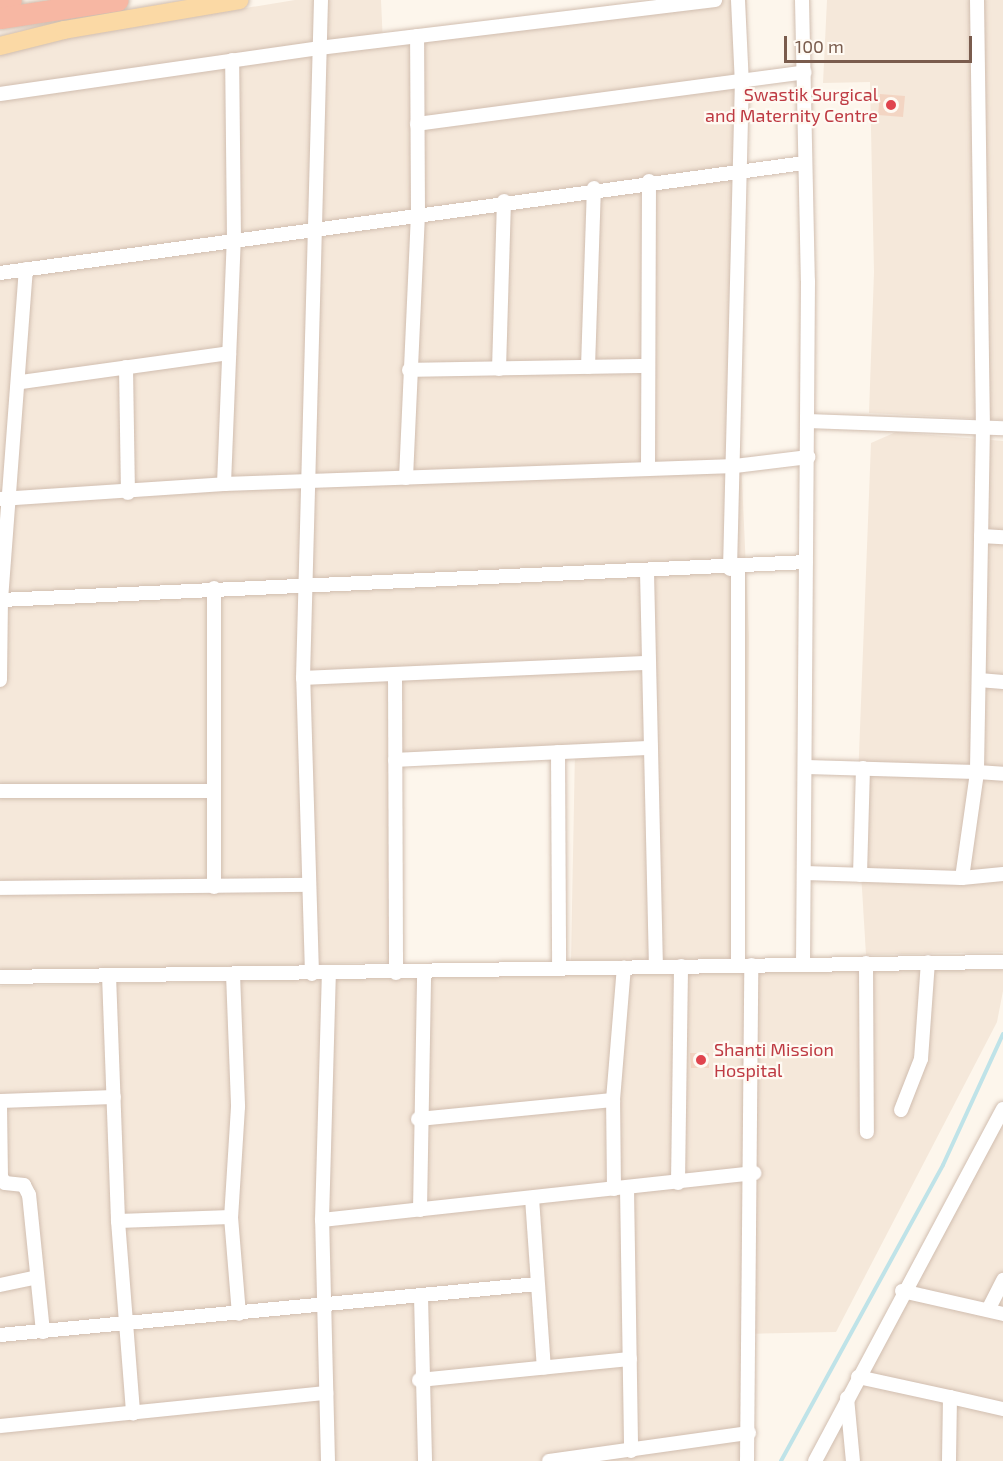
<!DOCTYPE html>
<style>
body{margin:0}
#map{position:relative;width:1003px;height:1461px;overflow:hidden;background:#fdf6ec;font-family:"Exo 2",sans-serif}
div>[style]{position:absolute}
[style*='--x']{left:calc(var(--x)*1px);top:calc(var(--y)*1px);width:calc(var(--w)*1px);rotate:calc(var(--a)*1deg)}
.residential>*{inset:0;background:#f5e8da}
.stream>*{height:4px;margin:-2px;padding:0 2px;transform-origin:2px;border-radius:2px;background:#bfe3e8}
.building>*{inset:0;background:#f3d5c3}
.roads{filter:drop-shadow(0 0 2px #d1beb0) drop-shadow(0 0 2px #d1beb0)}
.minor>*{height:14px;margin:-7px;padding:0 7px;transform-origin:7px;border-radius:7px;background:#fff}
.major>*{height:18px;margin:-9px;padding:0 9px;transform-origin:9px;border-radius:9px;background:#fbd9a5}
.highway>*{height:21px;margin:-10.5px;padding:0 10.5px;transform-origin:10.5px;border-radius:10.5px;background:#f7b7a3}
.dots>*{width:16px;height:16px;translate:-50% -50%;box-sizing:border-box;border:3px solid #fffaf3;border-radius:50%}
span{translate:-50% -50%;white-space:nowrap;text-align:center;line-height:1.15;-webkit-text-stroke:4.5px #fffaf3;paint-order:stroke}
.health-label{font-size:18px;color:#be3a42}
.right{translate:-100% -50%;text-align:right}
.left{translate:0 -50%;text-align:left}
.scale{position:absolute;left:784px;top:36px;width:188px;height:27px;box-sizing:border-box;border:3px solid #7a5c4d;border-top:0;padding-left:8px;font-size:18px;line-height:21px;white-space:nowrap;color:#7a5c4d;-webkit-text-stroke:4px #fffaf3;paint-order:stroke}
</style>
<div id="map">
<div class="residential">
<div style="clip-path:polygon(295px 0,381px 0,383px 44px,699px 0,747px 0,740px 435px,749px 637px,745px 958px,571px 961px,575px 749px,402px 756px,394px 962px,0 973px,0 53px,44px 41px)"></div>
<div style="clip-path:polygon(827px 0,1003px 0,1003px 420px,869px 413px,874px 272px,870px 82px,823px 83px)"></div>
<div style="clip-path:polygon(896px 432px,1003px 441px,1003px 952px,866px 955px,857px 806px,871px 443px)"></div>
<div style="clip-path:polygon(835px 968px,1003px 970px,1003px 991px,997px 1022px,836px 1332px,744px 1334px,741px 1461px,0 1461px,0 986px)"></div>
<div style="clip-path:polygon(1003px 1113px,1003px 1461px,819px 1461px)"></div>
</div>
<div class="stream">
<div style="--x:781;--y:1461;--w:337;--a:-61.3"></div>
<div style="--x:943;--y:1165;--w:144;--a:-65.4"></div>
</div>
<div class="building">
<div style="clip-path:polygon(880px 94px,905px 96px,903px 117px,878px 115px)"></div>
<div style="clip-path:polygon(690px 1053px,709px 1053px,709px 1068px,691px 1068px)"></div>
</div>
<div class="roads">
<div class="minor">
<div style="--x:802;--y:0;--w:281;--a:88.8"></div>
<div style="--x:808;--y:281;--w:683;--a:90.42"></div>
<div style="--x:977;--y:0;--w:426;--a:89.2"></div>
<div style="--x:983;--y:426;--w:346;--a:91"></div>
<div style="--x:977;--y:772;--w:26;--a:4"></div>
<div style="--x:0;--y:94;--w:322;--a:-8.2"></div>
<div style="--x:319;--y:48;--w:399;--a:-6.9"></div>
<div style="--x:417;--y:124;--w:391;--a:-7.6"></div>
<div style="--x:0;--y:273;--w:811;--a:-7.79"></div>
<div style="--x:126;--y:367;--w:126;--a:89.1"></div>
<div style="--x:588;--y:367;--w:179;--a:-88.1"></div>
<div style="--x:499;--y:369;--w:168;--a:-88.3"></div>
<div style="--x:409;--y:370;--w:238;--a:-1"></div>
<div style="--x:21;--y:382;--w:210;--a:-7.9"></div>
<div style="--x:808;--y:421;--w:195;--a:2.1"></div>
<div style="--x:648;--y:469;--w:288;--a:-89.8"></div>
<div style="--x:406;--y:478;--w:265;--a:-87.4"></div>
<div style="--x:418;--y:213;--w:177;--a:-90.3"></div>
<div style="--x:224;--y:484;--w:245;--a:-87.7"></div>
<div style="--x:234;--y:239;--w:179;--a:-90.6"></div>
<div style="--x:0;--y:499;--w:225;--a:-3.8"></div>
<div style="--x:224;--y:484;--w:511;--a:-2.02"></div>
<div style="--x:735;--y:466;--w:74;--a:-7"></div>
<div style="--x:981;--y:536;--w:22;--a:3"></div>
<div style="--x:730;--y:569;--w:484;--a:-88.6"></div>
<div style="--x:742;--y:85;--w:85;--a:-92.7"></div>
<div style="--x:647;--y:572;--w:395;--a:88.7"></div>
<div style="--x:1;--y:600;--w:332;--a:-85.7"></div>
<div style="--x:395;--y:674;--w:299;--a:89.8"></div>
<div style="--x:303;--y:678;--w:346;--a:-2.5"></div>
<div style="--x:0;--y:680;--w:80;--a:-89.3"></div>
<div style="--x:1;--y:600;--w:806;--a:-2.7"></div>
<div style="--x:979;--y:680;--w:24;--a:5"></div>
<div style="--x:558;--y:752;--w:217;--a:89.7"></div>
<div style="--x:395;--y:760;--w:256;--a:-2.7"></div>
<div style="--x:0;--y:791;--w:213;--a:0"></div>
<div style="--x:804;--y:873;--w:158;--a:1.8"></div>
<div style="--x:962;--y:878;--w:107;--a:-81.9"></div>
<div style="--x:977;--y:772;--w:172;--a:-178.3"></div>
<div style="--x:860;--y:875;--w:107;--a:-88.4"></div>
<div style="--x:962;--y:878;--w:41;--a:-5.6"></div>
<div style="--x:214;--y:887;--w:299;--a:-90"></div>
<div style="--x:0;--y:888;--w:309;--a:-0.6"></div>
<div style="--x:866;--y:963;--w:169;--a:89.7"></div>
<div style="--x:738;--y:965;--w:396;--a:-90"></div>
<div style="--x:233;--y:974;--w:133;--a:87.8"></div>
<div style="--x:238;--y:1107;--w:110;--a:93.6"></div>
<div style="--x:231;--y:1217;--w:97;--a:85.3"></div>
<div style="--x:312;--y:974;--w:296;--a:-91.7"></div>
<div style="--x:303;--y:678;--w:678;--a:-88.48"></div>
<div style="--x:109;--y:975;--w:246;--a:87.9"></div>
<div style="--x:118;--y:1221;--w:193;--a:85.5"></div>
<div style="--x:0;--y:977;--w:1003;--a:-0.86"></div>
<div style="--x:901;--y:1110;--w:55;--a:-68.6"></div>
<div style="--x:921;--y:1059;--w:97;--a:-85.9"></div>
<div style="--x:418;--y:1119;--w:196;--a:-5.6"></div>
<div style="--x:678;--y:1183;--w:217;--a:-89.2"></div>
<div style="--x:627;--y:1188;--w:263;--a:89.1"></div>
<div style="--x:614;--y:1189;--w:89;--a:-90.6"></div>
<div style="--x:613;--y:1100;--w:133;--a:-85.3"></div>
<div style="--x:532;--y:1198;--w:170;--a:86"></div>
<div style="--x:420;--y:1210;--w:238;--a:-89"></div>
<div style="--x:322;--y:1220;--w:435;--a:-6.2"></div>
<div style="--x:118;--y:1221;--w:113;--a:-2"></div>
<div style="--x:0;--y:1285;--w:38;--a:-12"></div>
<div style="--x:902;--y:1291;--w:104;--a:12.8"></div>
<div style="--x:421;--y:1296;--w:165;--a:88.6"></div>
<div style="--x:988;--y:1310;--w:34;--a:-63"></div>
<div style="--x:43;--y:1332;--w:138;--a:-95.8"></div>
<div style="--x:29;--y:1195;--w:11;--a:-117"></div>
<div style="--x:24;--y:1185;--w:19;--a:-174"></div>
<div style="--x:5;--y:1183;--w:7;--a:-124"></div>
<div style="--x:1;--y:1177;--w:76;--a:-90.8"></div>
<div style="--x:0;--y:1101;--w:114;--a:-2"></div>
<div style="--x:0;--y:1335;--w:540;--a:-5.42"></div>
<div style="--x:858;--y:1377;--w:94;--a:12.3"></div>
<div style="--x:950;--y:1397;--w:64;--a:90.9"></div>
<div style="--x:419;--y:1380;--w:212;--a:-5.7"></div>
<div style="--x:950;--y:1397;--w:54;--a:12.8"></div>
<div style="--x:847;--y:1398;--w:63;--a:84.6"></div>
<div style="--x:0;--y:1426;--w:328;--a:-5.8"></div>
<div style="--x:328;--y:1461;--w:241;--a:-91.4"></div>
<div style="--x:322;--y:1220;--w:246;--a:-88.4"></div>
<div style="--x:549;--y:1461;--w:202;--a:-8"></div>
<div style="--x:747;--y:1461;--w:496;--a:-89.5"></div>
<div style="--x:815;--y:1461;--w:399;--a:-61.9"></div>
</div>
<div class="major">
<div style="--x:0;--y:46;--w:66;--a:-14"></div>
<div style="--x:64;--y:30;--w:178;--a:-9.7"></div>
</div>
<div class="highway">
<div style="--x:0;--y:2;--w:11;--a:-10"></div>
<div style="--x:0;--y:18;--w:119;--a:-8.7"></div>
</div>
</div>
<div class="dots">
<div style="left:891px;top:105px;background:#e0444e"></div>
<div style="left:701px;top:1060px;background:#e0444e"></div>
</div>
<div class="health-label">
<span class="right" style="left:878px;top:105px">Swastik Surgical<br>and Maternity Centre</span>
<span class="left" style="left:714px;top:1060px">Shanti Mission<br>Hospital</span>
</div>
<div class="scale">100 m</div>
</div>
